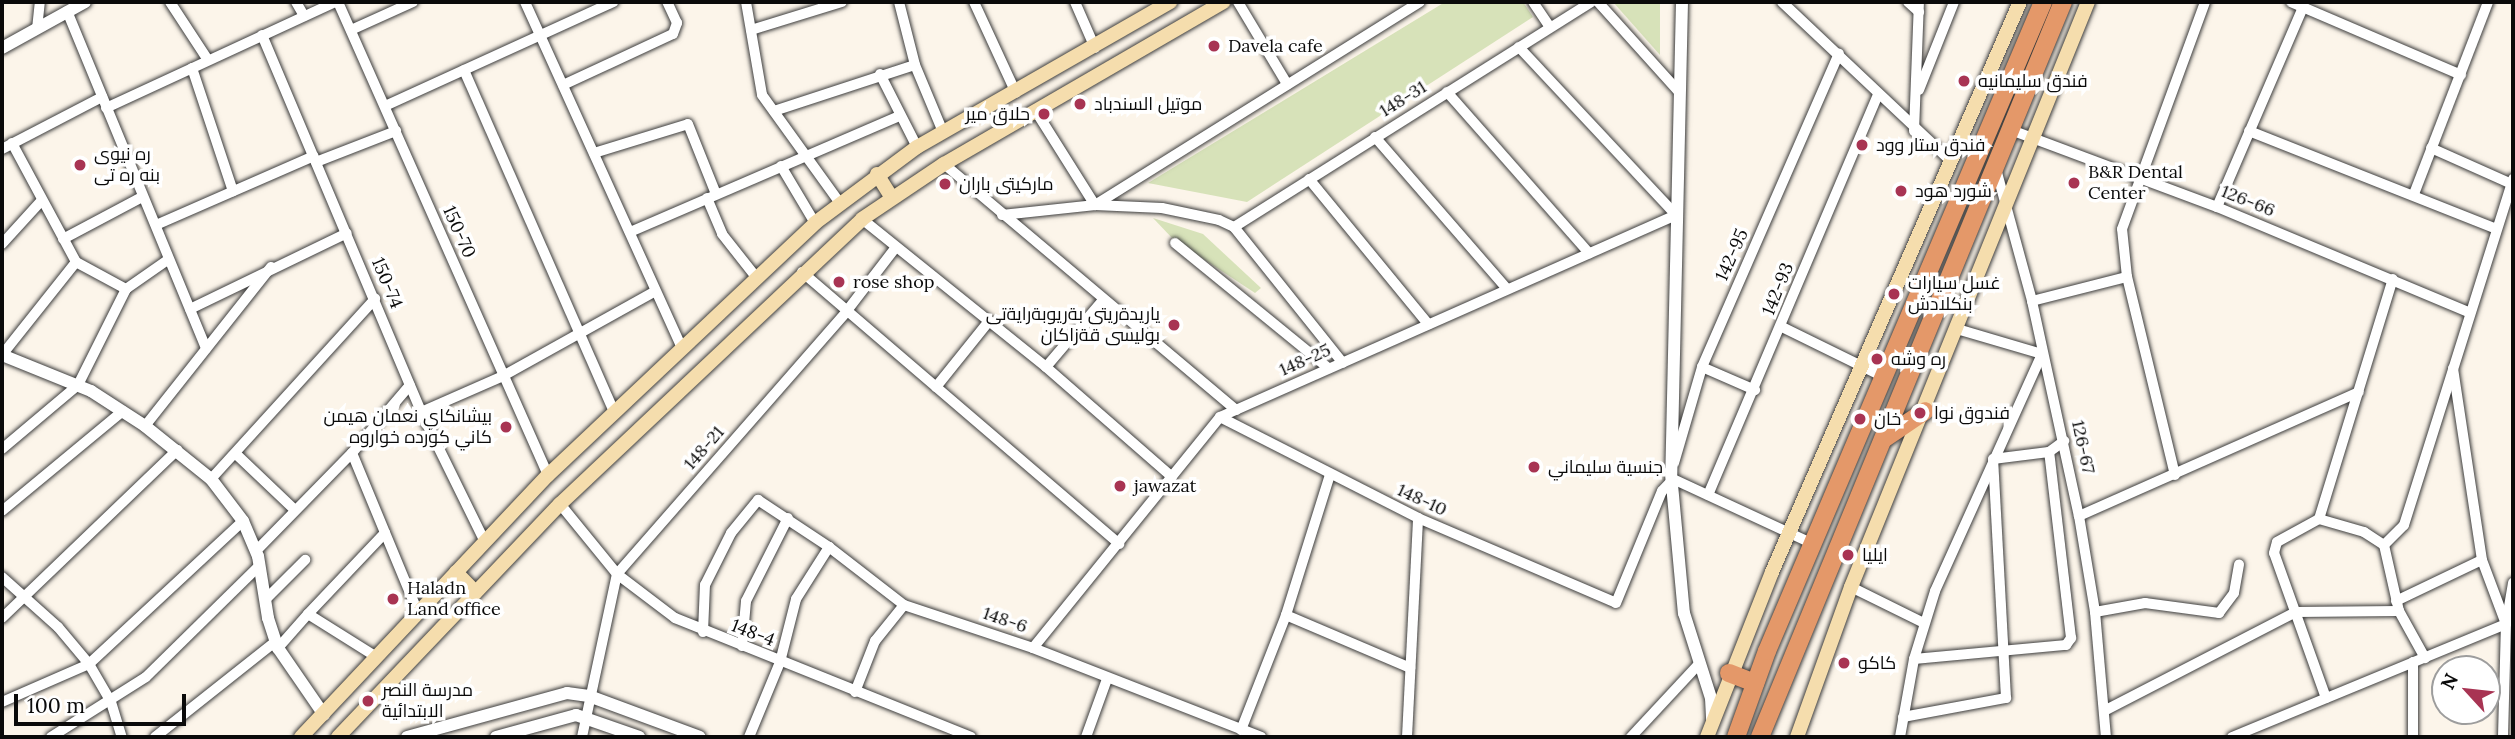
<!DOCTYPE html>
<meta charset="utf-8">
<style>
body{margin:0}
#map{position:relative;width:2515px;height:739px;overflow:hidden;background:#fcf5ea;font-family:Lora,Cairo,serif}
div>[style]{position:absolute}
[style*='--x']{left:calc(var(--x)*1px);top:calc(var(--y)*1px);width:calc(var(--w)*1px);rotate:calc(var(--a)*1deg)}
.green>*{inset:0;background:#d7e2b9}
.roads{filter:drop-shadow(0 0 2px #3d3d3d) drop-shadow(0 0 2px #3d3d3d)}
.minor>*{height:10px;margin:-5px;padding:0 5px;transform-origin:5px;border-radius:5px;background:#fff}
.tertiary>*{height:12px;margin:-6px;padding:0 6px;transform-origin:6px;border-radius:6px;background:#fff}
.secondary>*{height:14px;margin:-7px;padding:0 7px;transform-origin:7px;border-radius:7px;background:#f5ddad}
.trunk>*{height:18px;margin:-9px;padding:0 9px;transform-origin:9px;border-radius:9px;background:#e49869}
.dots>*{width:19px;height:19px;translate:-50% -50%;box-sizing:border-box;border:4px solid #fff;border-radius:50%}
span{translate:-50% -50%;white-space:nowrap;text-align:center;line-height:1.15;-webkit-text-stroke:7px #fff;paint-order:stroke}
.poi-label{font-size:18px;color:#0a0a0a}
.left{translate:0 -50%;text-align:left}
.right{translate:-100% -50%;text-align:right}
.street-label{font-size:18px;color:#0a0a0a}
.frame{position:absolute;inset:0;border:4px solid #0a0a0a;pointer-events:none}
.north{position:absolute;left:2431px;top:655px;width:70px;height:70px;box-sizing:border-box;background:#fff;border:2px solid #9d9d9d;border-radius:50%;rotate:297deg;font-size:19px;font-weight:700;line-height:28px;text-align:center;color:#0a0a0a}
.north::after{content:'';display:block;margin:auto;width:24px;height:32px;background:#a83453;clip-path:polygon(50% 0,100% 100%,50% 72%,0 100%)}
.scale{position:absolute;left:14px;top:694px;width:172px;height:32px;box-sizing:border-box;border:4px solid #0a0a0a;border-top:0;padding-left:9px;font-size:21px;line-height:24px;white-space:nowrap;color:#0a0a0a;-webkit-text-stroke:5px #fff;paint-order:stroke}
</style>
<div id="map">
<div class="green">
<div style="clip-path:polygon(1445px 2px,1523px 2px,1533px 17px,1247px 202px,1148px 183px)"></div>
<div style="clip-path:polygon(1613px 2px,1660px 2px,1660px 55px)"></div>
<div style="clip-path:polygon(1153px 218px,1203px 234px,1261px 288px,1255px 293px,1173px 239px)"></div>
</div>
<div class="roads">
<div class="minor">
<div style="--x:170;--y:2;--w:69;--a:56.8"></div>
<div style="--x:296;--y:2;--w:16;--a:60"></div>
<div style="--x:338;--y:2;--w:518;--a:66.06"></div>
<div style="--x:525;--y:2;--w:378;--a:65.6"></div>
<div style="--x:746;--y:2;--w:94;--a:80.2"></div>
<div style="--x:762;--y:95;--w:133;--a:54.2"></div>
<div style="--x:899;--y:2;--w:65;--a:75.7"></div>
<div style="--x:915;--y:65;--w:73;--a:67.3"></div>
<div style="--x:974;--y:2;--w:100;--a:65.2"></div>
<div style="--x:1075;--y:2;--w:50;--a:66.5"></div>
<div style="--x:1238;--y:2;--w:96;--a:59.1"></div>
<div style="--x:1533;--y:2;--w:30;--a:56"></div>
<div style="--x:1598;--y:2;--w:122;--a:48"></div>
<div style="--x:1782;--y:2;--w:232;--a:43.3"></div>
<div style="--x:1908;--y:2;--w:15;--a:42"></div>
<div style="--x:2291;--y:2;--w:185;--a:23.2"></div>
<div style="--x:67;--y:11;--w:365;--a:67.6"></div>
<div style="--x:37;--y:29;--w:27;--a:-84"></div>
<div style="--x:351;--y:30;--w:68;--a:-24.3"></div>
<div style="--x:751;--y:30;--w:95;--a:-17.1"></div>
<div style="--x:262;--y:35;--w:409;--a:67.1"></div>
<div style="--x:421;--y:412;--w:145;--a:63.8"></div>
<div style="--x:192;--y:68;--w:130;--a:71.6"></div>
<div style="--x:464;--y:70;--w:373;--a:66.3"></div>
<div style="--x:880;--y:74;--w:82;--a:63.1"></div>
<div style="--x:563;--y:85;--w:121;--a:-24.9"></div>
<div style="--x:673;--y:34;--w:12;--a:-70"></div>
<div style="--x:677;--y:23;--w:23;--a:-115"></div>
<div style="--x:1919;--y:90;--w:95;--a:-68.3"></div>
<div style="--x:1447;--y:92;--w:215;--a:48.6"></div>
<div style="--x:385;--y:106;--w:251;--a:-24.5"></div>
<div style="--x:106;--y:108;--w:252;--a:-24.8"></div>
<div style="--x:774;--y:111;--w:148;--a:-18.1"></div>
<div style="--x:1037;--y:113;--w:109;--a:57.8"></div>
<div style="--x:1095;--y:205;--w:383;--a:-32"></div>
<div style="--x:2011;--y:130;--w:220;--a:20.5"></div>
<div style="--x:2217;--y:207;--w:272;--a:22.7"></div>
<div style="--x:1914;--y:131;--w:129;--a:-87.8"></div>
<div style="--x:2249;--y:131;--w:266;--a:21.6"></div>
<div style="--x:1375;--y:137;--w:201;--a:49"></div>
<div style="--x:12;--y:143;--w:135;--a:61.7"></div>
<div style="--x:76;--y:262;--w:57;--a:28.4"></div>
<div style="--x:2431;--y:148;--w:89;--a:24"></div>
<div style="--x:2;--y:149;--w:113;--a:-27.5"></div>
<div style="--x:594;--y:153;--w:98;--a:-17.1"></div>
<div style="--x:688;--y:124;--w:75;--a:68.2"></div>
<div style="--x:316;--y:162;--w:86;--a:-21.2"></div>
<div style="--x:944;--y:164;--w:382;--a:40.1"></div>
<div style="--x:781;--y:166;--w:66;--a:59.2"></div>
<div style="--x:1996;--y:169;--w:137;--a:74.7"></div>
<div style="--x:2032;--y:301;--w:220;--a:77.7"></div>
<div style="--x:2079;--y:516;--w:97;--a:80.5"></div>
<div style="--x:2095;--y:612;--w:125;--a:85"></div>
<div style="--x:1309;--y:179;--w:188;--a:50.6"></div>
<div style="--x:2414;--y:194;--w:206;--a:-68.9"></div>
<div style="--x:707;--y:198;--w:39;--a:67"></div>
<div style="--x:722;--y:234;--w:55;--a:51.7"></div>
<div style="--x:2217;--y:207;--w:218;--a:-66.7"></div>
<div style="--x:1002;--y:215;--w:94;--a:-6.1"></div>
<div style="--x:1095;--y:205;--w:67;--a:2.6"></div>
<div style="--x:1162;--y:208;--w:58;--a:11.9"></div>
<div style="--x:1219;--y:220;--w:17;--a:25"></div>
<div style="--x:1234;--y:227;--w:174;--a:51.3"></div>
<div style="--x:862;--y:219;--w:236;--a:38.8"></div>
<div style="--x:1046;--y:367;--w:167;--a:41.1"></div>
<div style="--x:156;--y:225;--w:172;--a:-23.6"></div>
<div style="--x:1234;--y:227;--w:422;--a:-32.2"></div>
<div style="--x:630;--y:232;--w:293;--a:-23.3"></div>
<div style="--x:63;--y:239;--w:89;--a:-28"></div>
<div style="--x:1175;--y:243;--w:198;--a:39.2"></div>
<div style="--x:2;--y:244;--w:59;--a:-47.7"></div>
<div style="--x:802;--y:272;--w:418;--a:40.6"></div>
<div style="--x:2032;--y:301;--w:98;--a:-14.2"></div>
<div style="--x:190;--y:309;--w:174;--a:-25.8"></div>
<div style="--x:1782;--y:327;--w:114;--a:26.1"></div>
<div style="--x:2;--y:355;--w:119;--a:-51.5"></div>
<div style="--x:1046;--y:367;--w:88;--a:-49.6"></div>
<div style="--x:1702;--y:367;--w:58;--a:23.5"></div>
<div style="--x:936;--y:387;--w:85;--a:-51.2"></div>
<div style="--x:421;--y:412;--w:90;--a:-23.7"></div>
<div style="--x:503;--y:376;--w:173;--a:-29.1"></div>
<div style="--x:1220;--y:417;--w:222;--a:27"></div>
<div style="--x:1418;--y:518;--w:215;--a:23.2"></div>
<div style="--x:1616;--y:603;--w:121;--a:-67.7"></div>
<div style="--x:1662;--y:491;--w:16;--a:-47"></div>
<div style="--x:1673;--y:479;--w:154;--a:24.9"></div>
<div style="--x:145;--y:426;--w:203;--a:-51.6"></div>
<div style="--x:2;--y:449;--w:99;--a:-40.1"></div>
<div style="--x:78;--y:385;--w:107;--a:-63.4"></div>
<div style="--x:126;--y:289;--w:52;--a:-34.9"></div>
<div style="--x:352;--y:453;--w:172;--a:67.5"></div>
<div style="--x:236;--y:454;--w:81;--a:43.5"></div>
<div style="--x:1674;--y:463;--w:100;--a:-73.7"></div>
<div style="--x:1702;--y:367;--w:342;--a:-66.4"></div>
<div style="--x:2175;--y:475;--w:204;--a:-103.6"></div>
<div style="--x:2127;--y:277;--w:48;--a:-95.9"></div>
<div style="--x:2122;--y:229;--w:242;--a:-69.9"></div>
<div style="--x:211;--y:479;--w:244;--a:-47.7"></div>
<div style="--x:1708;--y:495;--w:435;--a:-67"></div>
<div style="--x:560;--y:504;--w:90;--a:50.8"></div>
<div style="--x:617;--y:574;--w:73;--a:37.2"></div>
<div style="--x:675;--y:618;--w:319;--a:21.9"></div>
<div style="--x:2;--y:511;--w:157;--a:-39.6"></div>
<div style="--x:2079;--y:516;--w:306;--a:-23.9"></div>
<div style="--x:2319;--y:519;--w:251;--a:-72.9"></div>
<div style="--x:2384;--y:545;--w:28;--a:-45"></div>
<div style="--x:2404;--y:525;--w:363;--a:-72.5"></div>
<div style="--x:2384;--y:545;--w:68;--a:77.2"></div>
<div style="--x:2399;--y:611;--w:54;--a:61"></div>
<div style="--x:256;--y:551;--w:137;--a:-45.6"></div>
<div style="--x:352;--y:453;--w:89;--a:-49.5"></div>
<div style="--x:2;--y:577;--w:75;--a:41.8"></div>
<div style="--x:58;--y:627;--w:48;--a:50"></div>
<div style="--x:89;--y:664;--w:44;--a:59.9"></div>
<div style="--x:111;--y:702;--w:37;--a:73"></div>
<div style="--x:1851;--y:587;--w:81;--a:26.3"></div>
<div style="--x:265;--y:600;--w:57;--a:-45"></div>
<div style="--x:2396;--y:601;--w:95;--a:-25.5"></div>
<div style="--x:2095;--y:612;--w:51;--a:-10.2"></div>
<div style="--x:2145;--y:603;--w:75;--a:7.7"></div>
<div style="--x:2219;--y:613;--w:25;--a:-53"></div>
<div style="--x:2234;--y:593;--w:29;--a:-80"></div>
<div style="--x:308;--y:614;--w:112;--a:-46.5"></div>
<div style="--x:1286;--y:615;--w:135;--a:23.1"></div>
<div style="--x:2;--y:618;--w:243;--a:-43.8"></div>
<div style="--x:703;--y:632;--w:47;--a:-87.6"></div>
<div style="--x:705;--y:585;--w:58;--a:-63.4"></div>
<div style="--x:731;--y:533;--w:43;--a:-50.7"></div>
<div style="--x:758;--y:500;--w:85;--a:33.5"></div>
<div style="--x:829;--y:547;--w:95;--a:37.7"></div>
<div style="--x:904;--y:605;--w:136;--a:18.4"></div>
<div style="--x:1033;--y:648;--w:245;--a:21.3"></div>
<div style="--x:742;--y:646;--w:45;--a:-84.9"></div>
<div style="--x:746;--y:601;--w:93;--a:-63.2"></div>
<div style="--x:278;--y:648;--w:45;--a:-48.6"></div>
<div style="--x:308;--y:614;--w:79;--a:32.1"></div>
<div style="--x:1033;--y:648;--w:297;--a:-51"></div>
<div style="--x:1220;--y:417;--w:499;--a:-23.9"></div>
<div style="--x:1676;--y:215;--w:230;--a:-133.1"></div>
<div style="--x:1914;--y:659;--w:153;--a:-5.3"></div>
<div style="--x:2066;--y:645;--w:9;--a:-54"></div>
<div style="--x:2071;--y:638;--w:187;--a:-96.7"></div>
<div style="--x:855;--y:692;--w:55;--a:-68.6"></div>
<div style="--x:875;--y:641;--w:46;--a:-51.1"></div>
<div style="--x:2326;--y:698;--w:154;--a:-109.7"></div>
<div style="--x:2274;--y:553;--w:11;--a:-75"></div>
<div style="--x:2277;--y:542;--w:48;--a:-28.7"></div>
<div style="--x:2319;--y:519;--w:47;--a:16.1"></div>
<div style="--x:2364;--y:532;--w:24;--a:33"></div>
<div style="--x:2;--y:702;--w:95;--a:-23.6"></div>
<div style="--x:89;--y:664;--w:210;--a:-42.9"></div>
<div style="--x:2106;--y:710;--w:214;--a:-27.3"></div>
<div style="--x:2296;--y:612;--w:103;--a:-0.6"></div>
<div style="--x:1903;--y:717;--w:105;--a:-10.5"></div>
<div style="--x:2006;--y:698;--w:239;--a:-93.1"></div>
<div style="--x:1993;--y:459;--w:56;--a:-7.1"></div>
<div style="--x:2049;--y:452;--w:19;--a:-36"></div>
<div style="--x:1241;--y:730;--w:123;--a:-68.6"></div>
<div style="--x:1286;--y:615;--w:147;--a:-72.6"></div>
<div style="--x:51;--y:737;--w:112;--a:-32.3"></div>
<div style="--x:146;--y:677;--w:158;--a:-44.5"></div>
<div style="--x:155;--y:737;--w:154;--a:-38.4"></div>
<div style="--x:582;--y:737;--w:167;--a:-77.9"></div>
<div style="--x:617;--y:574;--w:348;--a:-48.8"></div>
<div style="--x:846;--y:312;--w:82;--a:-52.4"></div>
<div style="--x:749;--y:737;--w:81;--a:-67.5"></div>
<div style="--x:780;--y:662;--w:65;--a:-75.7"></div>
<div style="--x:796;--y:599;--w:62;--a:-57.6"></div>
<div style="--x:1086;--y:737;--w:62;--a:-70.1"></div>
<div style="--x:1407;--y:737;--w:219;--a:-87.1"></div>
<div style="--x:1631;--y:737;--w:98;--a:-47.1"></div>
<div style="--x:1900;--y:737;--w:79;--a:-79.8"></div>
<div style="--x:1914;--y:659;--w:71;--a:-72.8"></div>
<div style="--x:1935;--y:591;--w:260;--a:-65.7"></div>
<div style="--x:2042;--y:354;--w:89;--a:-163.6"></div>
<div style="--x:2232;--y:737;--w:296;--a:-22.4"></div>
<div style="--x:2506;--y:624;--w:68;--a:-110.6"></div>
<div style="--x:2482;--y:560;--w:194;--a:-98.6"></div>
<div style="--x:2413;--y:737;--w:75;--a:-90"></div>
<div style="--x:2503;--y:737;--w:113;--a:-88.5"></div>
<div style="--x:2506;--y:624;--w:42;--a:-80.3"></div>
</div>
<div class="tertiary">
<div style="--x:1682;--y:2;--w:472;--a:91.3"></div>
<div style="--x:1671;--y:474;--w:140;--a:84.7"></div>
<div style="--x:1684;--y:613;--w:89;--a:72.4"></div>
<div style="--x:1711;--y:698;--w:22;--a:87"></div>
<div style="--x:2;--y:48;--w:95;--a:-29"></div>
<div style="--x:2;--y:355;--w:96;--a:22"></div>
<div style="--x:91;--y:391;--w:64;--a:32.9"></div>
<div style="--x:145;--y:426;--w:85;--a:38.8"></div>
<div style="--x:211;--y:479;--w:53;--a:52.7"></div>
<div style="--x:243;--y:521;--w:38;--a:67"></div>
<div style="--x:258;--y:556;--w:63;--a:80.8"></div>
<div style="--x:268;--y:618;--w:32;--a:72"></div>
<div style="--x:278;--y:648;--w:81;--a:55.5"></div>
<div style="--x:407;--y:737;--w:166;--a:-15.4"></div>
<div style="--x:567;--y:693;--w:22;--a:8"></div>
<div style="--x:589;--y:696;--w:118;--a:20.3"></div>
<div style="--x:496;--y:737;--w:83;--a:-15.4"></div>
<div style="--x:576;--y:715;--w:67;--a:19.2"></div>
</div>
<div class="secondary">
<div style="--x:877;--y:174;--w:28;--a:58"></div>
<div style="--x:456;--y:572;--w:28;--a:46"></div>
<div style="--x:301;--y:737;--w:360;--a:-46.7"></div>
<div style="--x:548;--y:475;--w:367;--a:-43.3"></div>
<div style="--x:815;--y:223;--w:127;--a:-36.7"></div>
<div style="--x:917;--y:147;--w:292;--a:-29.8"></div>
<div style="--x:338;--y:737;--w:322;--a:-46.4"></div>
<div style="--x:560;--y:504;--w:415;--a:-43.3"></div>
<div style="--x:862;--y:219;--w:99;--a:-33.9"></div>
<div style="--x:944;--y:164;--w:323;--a:-30.1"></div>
<div style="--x:1707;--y:737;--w:177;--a:-68.5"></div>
<div style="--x:1772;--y:572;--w:622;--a:-66.49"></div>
<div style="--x:1797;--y:737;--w:159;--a:-70.2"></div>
<div style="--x:1851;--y:587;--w:631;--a:-67.95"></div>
</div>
<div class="trunk">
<div style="--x:1885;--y:438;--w:48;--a:-34"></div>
<div style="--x:1729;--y:673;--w:28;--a:21"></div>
<div style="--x:1736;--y:737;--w:91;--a:-70.2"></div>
<div style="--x:1767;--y:651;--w:705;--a:-66.96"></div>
<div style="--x:1760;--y:737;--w:795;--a:-67.6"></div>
</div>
</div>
<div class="dots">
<div style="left:1214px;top:46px;background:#a83453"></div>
<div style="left:1964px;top:81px;background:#a83453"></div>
<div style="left:1080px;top:104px;background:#a83453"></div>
<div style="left:1044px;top:114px;background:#a83453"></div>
<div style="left:1862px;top:145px;background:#a83453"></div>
<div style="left:80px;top:165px;background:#a83453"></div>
<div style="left:2074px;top:183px;background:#a83453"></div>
<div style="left:945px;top:184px;background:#a83453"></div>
<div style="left:1901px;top:191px;background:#a83453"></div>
<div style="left:839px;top:282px;background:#a83453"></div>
<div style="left:1894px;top:294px;background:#a83453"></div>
<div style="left:1174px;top:325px;background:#a83453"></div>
<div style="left:1877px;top:359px;background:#a83453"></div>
<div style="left:1920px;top:413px;background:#a83453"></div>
<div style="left:1860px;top:419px;background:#a83453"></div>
<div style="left:506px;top:427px;background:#a83453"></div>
<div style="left:1534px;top:467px;background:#a83453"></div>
<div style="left:1120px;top:486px;background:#a83453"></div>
<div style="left:1848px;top:555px;background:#a83453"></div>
<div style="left:393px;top:599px;background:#a83453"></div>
<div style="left:1844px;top:663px;background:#a83453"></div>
<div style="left:368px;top:701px;background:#a83453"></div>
</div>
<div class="poi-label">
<span class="left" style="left:1228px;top:46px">Davela cafe</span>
<span class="left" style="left:1978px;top:81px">فندق سليمانيه</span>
<span class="left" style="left:1094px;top:104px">موتيل السندباد</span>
<span class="right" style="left:1030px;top:114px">حلاق میر</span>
<span class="left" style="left:1876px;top:145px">فندق ستار وود</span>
<span class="left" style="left:94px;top:165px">ره نیوی<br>بنه ره تی</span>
<span class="left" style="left:2088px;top:183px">B&amp;R Dental<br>Center</span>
<span class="left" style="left:959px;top:184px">ماركيتى باران</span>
<span class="left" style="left:1915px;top:191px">شورد هود</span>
<span class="left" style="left:853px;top:282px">rose shop</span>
<span class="left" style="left:1908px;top:294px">غسل سيارات<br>بنكلادش</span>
<span class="right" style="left:1160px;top:325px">ياريدةريتى بةريوبةرايةتى<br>بوليسى قةزاكان</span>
<span class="left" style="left:1891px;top:359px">ره وشه</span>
<span class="left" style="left:1934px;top:413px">فندوق نوا</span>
<span class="right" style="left:492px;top:427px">بيشانكاي نعمان هيمن<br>كاني كورده خواروه</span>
<span class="left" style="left:1874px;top:419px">خان</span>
<span class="left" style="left:1548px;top:467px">جنسية سليماني</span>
<span class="left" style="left:1134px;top:486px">jawazat</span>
<span class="left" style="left:1862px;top:555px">ايليا</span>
<span class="left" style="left:407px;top:599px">Haladn<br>Land office</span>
<span class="left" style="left:1858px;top:663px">كاكو</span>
<span class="left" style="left:382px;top:701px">مدرسة النصر<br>الابتدائية</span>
</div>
<div class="street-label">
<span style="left:1403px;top:99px;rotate:-32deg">148-31</span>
<span style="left:2248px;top:201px;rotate:22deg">126-66</span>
<span style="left:459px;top:232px;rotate:66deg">150-70</span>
<span style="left:1732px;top:255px;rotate:-66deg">142-95</span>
<span style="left:387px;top:283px;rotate:67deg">150-74</span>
<span style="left:1778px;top:289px;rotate:-68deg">142-93</span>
<span style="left:1305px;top:360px;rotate:-24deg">148-25</span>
<span style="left:2083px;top:447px;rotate:78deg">126-67</span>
<span style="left:704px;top:448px;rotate:-49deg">148-21</span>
<span style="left:1422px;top:500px;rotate:25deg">148-10</span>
<span style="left:1005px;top:620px;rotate:19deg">148-6</span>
<span style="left:753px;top:633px;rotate:21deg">148-4</span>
</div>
<div class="frame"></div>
<div class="north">N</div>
<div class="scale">100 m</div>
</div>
